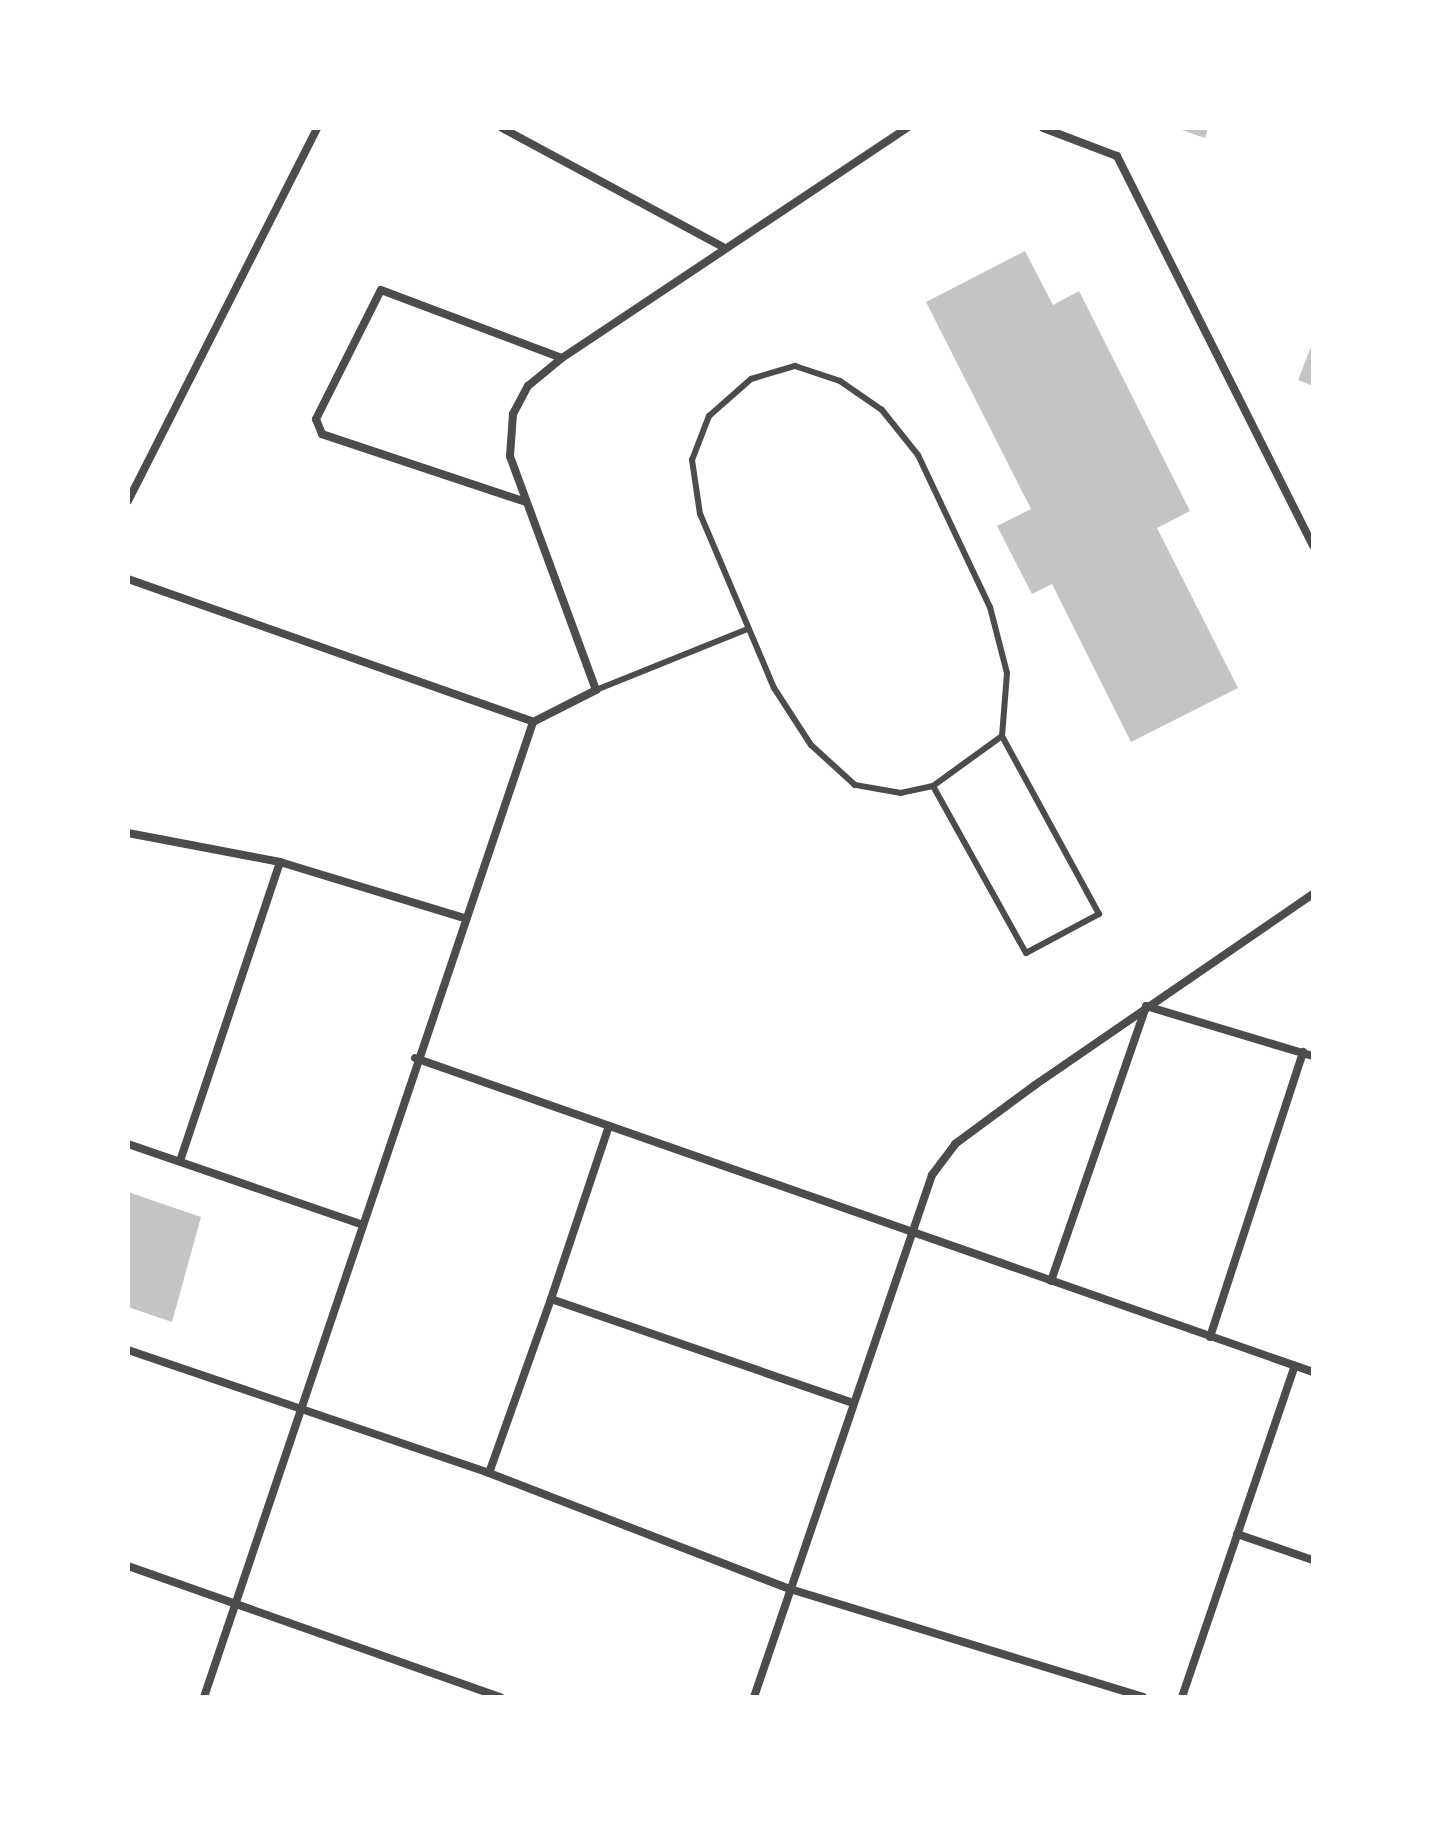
<!DOCTYPE html>
<style>
body{margin:0}
#map{position:relative;width:1441px;height:1825px;overflow:hidden;background:#fff;font-family:Mulish,sans-serif}
div>[style]{position:absolute}
[style*='--x']{left:calc(var(--x)*1px);top:calc(var(--y)*1px);width:calc(var(--w)*1px);rotate:calc(var(--a)*1deg)}
.building>*{inset:0;background:#c4c4c4}
.service>*{height:6px;margin:-3px;padding:0 3px;transform-origin:3px;border-radius:3px;background:#4c4c4c}
.minor>*{height:8px;margin:-4px;padding:0 4px;transform-origin:4px;border-radius:4px;background:#4c4c4c}
span{translate:-50% -50%;white-space:nowrap;text-align:center;line-height:1.15;-webkit-text-stroke:8px #fff;paint-order:stroke}
.frame{position:absolute;inset:0;border:130px solid #fff;pointer-events:none}
</style>
<div id="map">
<div class="building">
<div style="clip-path:polygon(1176px 128px,1208px 128px,1205px 138px)"></div>
<div style="clip-path:polygon(1025px 251px,1053px 305px,1079px 291px,1190px 511px,1157px 528px,1238px 688px,1131px 742px,1052px 584px,1032px 594px,997px 526px,1031px 509px,926px 302px)"></div>
<div style="clip-path:polygon(1313px 342px,1313px 386px,1298px 380px)"></div>
<div style="clip-path:polygon(128px 1192px,201px 1217px,172px 1322px,128px 1307px)"></div>
</div>
<div class="service">
<div style="--x:795;--y:366;--w:47;--a:18.4"></div>
<div style="--x:840;--y:381;--w:51;--a:34.6"></div>
<div style="--x:882;--y:410;--w:58;--a:51.3"></div>
<div style="--x:918;--y:455;--w:168;--a:64.7"></div>
<div style="--x:990;--y:607;--w:68;--a:75.6"></div>
<div style="--x:1007;--y:673;--w:63;--a:94.5"></div>
<div style="--x:1002;--y:736;--w:85;--a:144.1"></div>
<div style="--x:933;--y:786;--w:33;--a:168"></div>
<div style="--x:901;--y:793;--w:47;--a:-170.1"></div>
<div style="--x:855;--y:785;--w:59;--a:-137.7"></div>
<div style="--x:811;--y:745;--w:68;--a:-123"></div>
<div style="--x:774;--y:688;--w:189;--a:-113"></div>
<div style="--x:700;--y:514;--w:55;--a:-98.4"></div>
<div style="--x:692;--y:460;--w:47;--a:-68.9"></div>
<div style="--x:709;--y:416;--w:56;--a:-41.4"></div>
<div style="--x:751;--y:379;--w:46;--a:-16.5"></div>
<div style="--x:596;--y:690;--w:164;--a:-21.9"></div>
<div style="--x:933;--y:786;--w:191;--a:60.9"></div>
<div style="--x:1026;--y:953;--w:83;--a:-28.1"></div>
<div style="--x:1099;--y:914;--w:203;--a:-118.6"></div>
</div>
<div class="minor">
<div style="--x:502;--y:128;--w:251;--a:28.3"></div>
<div style="--x:1043;--y:128;--w:79;--a:20.7"></div>
<div style="--x:1117;--y:156;--w:436;--a:63.3"></div>
<div style="--x:128;--y:501;--w:418;--a:-63.1"></div>
<div style="--x:526;--y:502;--w:215;--a:-161.6"></div>
<div style="--x:322;--y:434;--w:16;--a:-112"></div>
<div style="--x:316;--y:419;--w:144;--a:-63.3"></div>
<div style="--x:381;--y:290;--w:193;--a:20.6"></div>
<div style="--x:128;--y:579;--w:430;--a:19.4"></div>
<div style="--x:128;--y:833;--w:155;--a:10.8"></div>
<div style="--x:280;--y:862;--w:192;--a:16.9"></div>
<div style="--x:415;--y:1058;--w:951;--a:19.27"></div>
<div style="--x:128;--y:1144;--w:245;--a:19"></div>
<div style="--x:180;--y:1161;--w:315;--a:-71.5"></div>
<div style="--x:1051;--y:1281;--w:291;--a:-70.9"></div>
<div style="--x:1146;--y:1006;--w:174;--a:16.7"></div>
<div style="--x:551;--y:1299;--w:182;--a:-71.5"></div>
<div style="--x:1210;--y:1337;--w:300;--a:-71.9"></div>
<div style="--x:128;--y:1350;--w:381;--a:18.8"></div>
<div style="--x:489;--y:1473;--w:323;--a:21.1"></div>
<div style="--x:790;--y:1589;--w:369;--a:17"></div>
<div style="--x:489;--y:1473;--w:185;--a:-70.4"></div>
<div style="--x:551;--y:1299;--w:319;--a:19"></div>
<div style="--x:1237;--y:1534;--w:80;--a:18.9"></div>
<div style="--x:128;--y:1566;--w:395;--a:19.4"></div>
<div style="--x:204;--y:1697;--w:1029;--a:-71.35"></div>
<div style="--x:533;--y:722;--w:71;--a:-26.9"></div>
<div style="--x:596;--y:690;--w:249;--a:-110.2"></div>
<div style="--x:510;--y:456;--w:42;--a:-85.9"></div>
<div style="--x:513;--y:414;--w:32;--a:-62"></div>
<div style="--x:528;--y:386;--w:44;--a:-39.5"></div>
<div style="--x:562;--y:358;--w:415;--a:-33.7"></div>
<div style="--x:754;--y:1697;--w:552;--a:-71.17"></div>
<div style="--x:932;--y:1175;--w:39;--a:-53"></div>
<div style="--x:955;--y:1144;--w:99;--a:-36.4"></div>
<div style="--x:1035;--y:1085;--w:337;--a:-34.5"></div>
<div style="--x:1182;--y:1697;--w:350;--a:-71.2"></div>
</div>
<div class="frame"></div>
</div>
